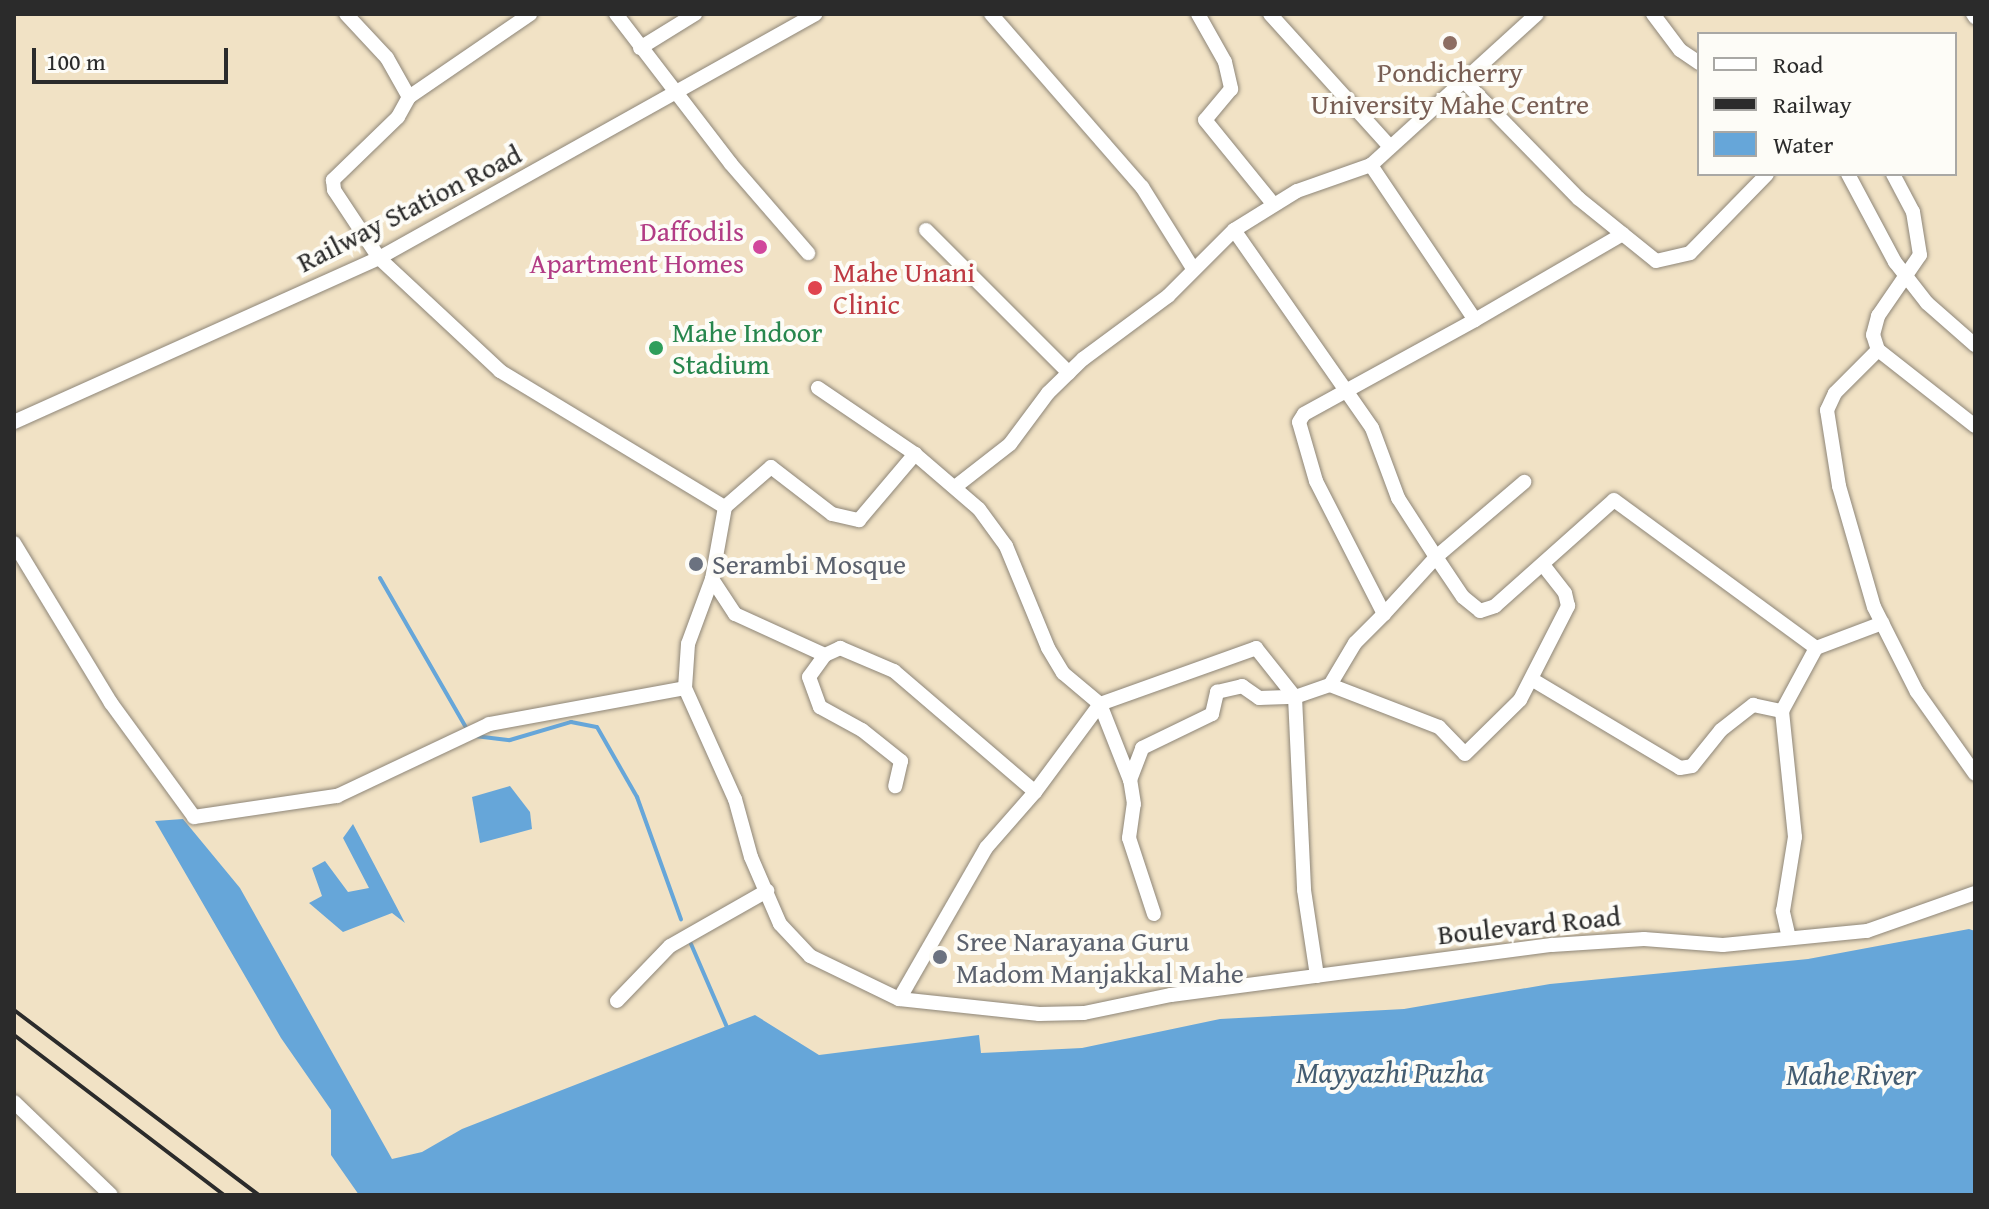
<!DOCTYPE html>
<style>
body{margin:0}
#map{position:relative;width:1989px;height:1209px;overflow:hidden;background:#f1e2c5;font-family:"Gentium Book Plus",serif}
div>[style]{position:absolute}
[style*='--x']{left:calc(var(--x)*1px);top:calc(var(--y)*1px);width:calc(var(--w)*1px);rotate:calc(var(--a)*1deg)}
.water>*{inset:0;background:#66a6d9}
.stream>*{height:4px;margin:-2px;padding:0 2px;transform-origin:2px;border-radius:2px;background:#66a6d9}
.roads{filter:drop-shadow(0 0 2px #8e8678) drop-shadow(0 0 2px #8e8678)}
.minor>*{height:14px;margin:-7px;padding:0 7px;transform-origin:7px;border-radius:7px;background:#fff}
.rail>*{height:4px;margin:-2px;padding:0 2px;transform-origin:2px;border-radius:2px;background:#2b2b2b}
.dots>*{width:22px;height:22px;translate:-50% -50%;box-sizing:border-box;border:4px solid #fdfcf7;border-radius:50%}
span{translate:-50% -50%;white-space:nowrap;text-align:center;line-height:1.15;-webkit-text-stroke:8px #fdfcf7;paint-order:stroke}
.education-label{font-size:28px;color:#785e54}
.street-label{font-size:28px;color:#2b2b2b}
.hotel-label{font-size:28px;color:#b23c85}
.right{translate:-100% -50%;text-align:right}
.health-label{font-size:28px;color:#be3a42}
.left{translate:0 -50%;text-align:left}
.leisure-label{font-size:28px;color:#27864d}
.worship-label{font-size:28px;color:#5b616d}
.water-label{font-size:30px;color:#435c71;font-style:italic}
.frame{position:absolute;inset:0;border:16px solid #2b2b2b;pointer-events:none}
.legend{position:absolute;left:1697px;top:32px;width:260px;height:144px;box-sizing:border-box;background:#fdfcf7;border:2px solid #a9a8a5;margin:0;padding:10px 14px;list-style:none;font-size:24px;color:#2b2b2b}
.legend li{display:flex;align-items:center;gap:16px;height:40px}
.legend b{width:40px;border:2px solid #a9a8a5}
.scale{position:absolute;left:32px;top:48px;width:196px;height:36px;box-sizing:border-box;border:4px solid #2b2b2b;border-top:0;padding-left:10px;font-size:24px;line-height:28px;white-space:nowrap;color:#2b2b2b;-webkit-text-stroke:6px #fdfcf7;paint-order:stroke}
</style>
<div id="map">
<div class="water">
<div style="clip-path:polygon(510px 786px,530px 812px,532px 829px,480px 843px,472px 797px)"></div>
<div style="clip-path:polygon(183px 819px,240px 888px,392px 1159px,422px 1152px,462px 1129px,755px 1015px,819px 1055px,979px 1035px,981px 1053px,1082px 1048px,1220px 1019px,1404px 1009px,1550px 984px,1808px 959px,1969px 929px,1975px 931px,1975px 1195px,359px 1195px,331px 1155px,331px 1110px,281px 1038px,155px 821px)"></div>
<div style="clip-path:polygon(353px 824px,405px 923px,392px 913px,343px 932px,309px 903px,322px 896px,312px 868px,325px 861px,348px 892px,369px 888px,343px 838px)"></div>
</div>
<div class="stream">
<div style="--x:380;--y:578;--w:174;--a:60.1"></div>
<div style="--x:475;--y:736;--w:35;--a:7"></div>
<div style="--x:510;--y:740;--w:64;--a:-16.4"></div>
<div style="--x:571;--y:722;--w:26;--a:11"></div>
<div style="--x:597;--y:727;--w:81;--a:60.3"></div>
<div style="--x:637;--y:797;--w:130;--a:70.2"></div>
<div style="--x:691;--y:944;--w:96;--a:66.6"></div>
</div>
<div class="roads">
<div class="minor">
<div style="--x:346;--y:14;--w:60;--a:47"></div>
<div style="--x:387;--y:58;--w:45;--a:60.6"></div>
<div style="--x:409;--y:97;--w:23;--a:119"></div>
<div style="--x:398;--y:117;--w:91;--a:135.9"></div>
<div style="--x:333;--y:180;--w:10;--a:84"></div>
<div style="--x:334;--y:190;--w:82;--a:56.5"></div>
<div style="--x:379;--y:258;--w:166;--a:43"></div>
<div style="--x:500;--y:371;--w:263;--a:31.2"></div>
<div style="--x:725;--y:507;--w:73;--a:100.2"></div>
<div style="--x:712;--y:579;--w:69;--a:110.3"></div>
<div style="--x:688;--y:644;--w:44;--a:93.9"></div>
<div style="--x:685;--y:688;--w:122;--a:65.8"></div>
<div style="--x:735;--y:799;--w:60;--a:74.6"></div>
<div style="--x:751;--y:857;--w:73;--a:66.6"></div>
<div style="--x:780;--y:924;--w:44;--a:46.8"></div>
<div style="--x:810;--y:956;--w:99;--a:25.8"></div>
<div style="--x:899;--y:999;--w:141;--a:6.1"></div>
<div style="--x:1039;--y:1014;--w:45;--a:-1.3"></div>
<div style="--x:1084;--y:1013;--w:89;--a:-11.7"></div>
<div style="--x:1171;--y:995;--w:384;--a:-7.5"></div>
<div style="--x:1552;--y:945;--w:92;--a:-3.7"></div>
<div style="--x:1644;--y:939;--w:79;--a:4.3"></div>
<div style="--x:1723;--y:945;--w:145;--a:-5.6"></div>
<div style="--x:1867;--y:931;--w:114;--a:-19.4"></div>
<div style="--x:616;--y:14;--w:189;--a:52.5"></div>
<div style="--x:731;--y:164;--w:118;--a:49.1"></div>
<div style="--x:991;--y:14;--w:230;--a:48.9"></div>
<div style="--x:1142;--y:187;--w:94;--a:58"></div>
<div style="--x:1198;--y:14;--w:55;--a:60.6"></div>
<div style="--x:1225;--y:62;--w:28;--a:77"></div>
<div style="--x:1231;--y:89;--w:40;--a:130"></div>
<div style="--x:1205;--y:120;--w:109;--a:50.9"></div>
<div style="--x:1270;--y:14;--w:179;--a:47.9"></div>
<div style="--x:1653;--y:14;--w:45;--a:53.1"></div>
<div style="--x:1680;--y:50;--w:23;--a:34"></div>
<div style="--x:1973;--y:14;--w:4;--a:56"></div>
<div style="--x:640;--y:48;--w:65;--a:-31.7"></div>
<div style="--x:1461;--y:78;--w:168;--a:45.7"></div>
<div style="--x:1578;--y:198;--w:100;--a:38.9"></div>
<div style="--x:1656;--y:261;--w:35;--a:-13"></div>
<div style="--x:1690;--y:253;--w:110;--a:-45.7"></div>
<div style="--x:409;--y:97;--w:147;--a:-34.4"></div>
<div style="--x:1848;--y:174;--w:100;--a:61.9"></div>
<div style="--x:1895;--y:262;--w:52;--a:52"></div>
<div style="--x:1927;--y:303;--w:64;--a:41.2"></div>
<div style="--x:926;--y:230;--w:202;--a:45"></div>
<div style="--x:1234;--y:230;--w:74;--a:-31.8"></div>
<div style="--x:1297;--y:191;--w:78;--a:-19.4"></div>
<div style="--x:1475;--y:320;--w:171;--a:-30.2"></div>
<div style="--x:1878;--y:350;--w:16;--a:-108"></div>
<div style="--x:1873;--y:335;--w:20;--a:-75"></div>
<div style="--x:1878;--y:316;--w:74;--a:-55.5"></div>
<div style="--x:1920;--y:255;--w:44;--a:-99.2"></div>
<div style="--x:1913;--y:212;--w:43;--a:-117.8"></div>
<div style="--x:818;--y:388;--w:117;--a:34.2"></div>
<div style="--x:915;--y:454;--w:84;--a:40.7"></div>
<div style="--x:979;--y:509;--w:46;--a:53.9"></div>
<div style="--x:1006;--y:546;--w:110;--a:67.6"></div>
<div style="--x:1048;--y:648;--w:29;--a:59"></div>
<div style="--x:1063;--y:673;--w:48;--a:40"></div>
<div style="--x:1100;--y:704;--w:82;--a:68.5"></div>
<div style="--x:14;--y:422;--w:400;--a:-24.2"></div>
<div style="--x:379;--y:258;--w:500;--a:-29.2"></div>
<div style="--x:1975;--y:426;--w:123;--a:-141.9"></div>
<div style="--x:1878;--y:350;--w:61;--a:135"></div>
<div style="--x:1835;--y:393;--w:19;--a:115"></div>
<div style="--x:1827;--y:410;--w:77;--a:81"></div>
<div style="--x:1839;--y:486;--w:126;--a:73.9"></div>
<div style="--x:1874;--y:607;--w:95;--a:63.2"></div>
<div style="--x:1917;--y:692;--w:100;--a:54.7"></div>
<div style="--x:955;--y:487;--w:70;--a:-38"></div>
<div style="--x:1010;--y:444;--w:64;--a:-53.3"></div>
<div style="--x:1048;--y:393;--w:49;--a:-44.2"></div>
<div style="--x:1083;--y:359;--w:106;--a:-36.5"></div>
<div style="--x:1168;--y:296;--w:93;--a:-45"></div>
<div style="--x:1234;--y:230;--w:241;--a:55.1"></div>
<div style="--x:1372;--y:428;--w:75;--a:69.6"></div>
<div style="--x:1398;--y:498;--w:70;--a:57.2"></div>
<div style="--x:1436;--y:557;--w:116;--a:-40.4"></div>
<div style="--x:725;--y:507;--w:61;--a:-41"></div>
<div style="--x:771;--y:467;--w:77;--a:37.6"></div>
<div style="--x:832;--y:514;--w:28;--a:13"></div>
<div style="--x:859;--y:520;--w:87;--a:-49.7"></div>
<div style="--x:14;--y:543;--w:187;--a:58.8"></div>
<div style="--x:111;--y:703;--w:141;--a:53.9"></div>
<div style="--x:194;--y:817;--w:145;--a:-8.4"></div>
<div style="--x:337;--y:796;--w:168;--a:-25.3"></div>
<div style="--x:489;--y:724;--w:199;--a:-10.4"></div>
<div style="--x:712;--y:579;--w:42;--a:56.7"></div>
<div style="--x:735;--y:614;--w:99;--a:24.5"></div>
<div style="--x:825;--y:655;--w:27;--a:126"></div>
<div style="--x:809;--y:677;--w:32;--a:70"></div>
<div style="--x:820;--y:707;--w:48;--a:28.7"></div>
<div style="--x:862;--y:730;--w:50;--a:38.5"></div>
<div style="--x:901;--y:761;--w:26;--a:103"></div>
<div style="--x:1384;--y:614;--w:77;--a:-47.6"></div>
<div style="--x:1436;--y:557;--w:48;--a:56"></div>
<div style="--x:1463;--y:597;--w:22;--a:39"></div>
<div style="--x:1480;--y:611;--w:16;--a:-18"></div>
<div style="--x:1495;--y:606;--w:159;--a:-41.7"></div>
<div style="--x:1614;--y:500;--w:250;--a:36.2"></div>
<div style="--x:825;--y:655;--w:17;--a:-25"></div>
<div style="--x:840;--y:648;--w:59;--a:23.1"></div>
<div style="--x:894;--y:671;--w:186;--a:40.6"></div>
<div style="--x:1035;--y:792;--w:74;--a:131.2"></div>
<div style="--x:986;--y:848;--w:174;--a:119.9"></div>
<div style="--x:1533;--y:680;--w:171;--a:30.9"></div>
<div style="--x:1680;--y:768;--w:12;--a:-9"></div>
<div style="--x:1692;--y:766;--w:46;--a:-51.1"></div>
<div style="--x:1721;--y:730;--w:41;--a:-38"></div>
<div style="--x:1753;--y:705;--w:30;--a:12"></div>
<div style="--x:1330;--y:685;--w:49;--a:-59.2"></div>
<div style="--x:1355;--y:643;--w:41;--a:-45"></div>
<div style="--x:1384;--y:614;--w:149;--a:-117.1"></div>
<div style="--x:1316;--y:481;--w:61;--a:-106.1"></div>
<div style="--x:1299;--y:422;--w:9;--a:-58"></div>
<div style="--x:1304;--y:414;--w:195;--a:-28.8"></div>
<div style="--x:1475;--y:320;--w:187;--a:-123.9"></div>
<div style="--x:1371;--y:165;--w:224;--a:-42.3"></div>
<div style="--x:1035;--y:792;--w:109;--a:-53.5"></div>
<div style="--x:1100;--y:704;--w:166;--a:-19.7"></div>
<div style="--x:1256;--y:648;--w:63;--a:51.5"></div>
<div style="--x:1295;--y:697;--w:193;--a:87.3"></div>
<div style="--x:1304;--y:890;--w:87;--a:81.4"></div>
<div style="--x:1154;--y:914;--w:80;--a:-108.2"></div>
<div style="--x:1129;--y:838;--w:34;--a:-82"></div>
<div style="--x:1134;--y:804;--w:24;--a:-99"></div>
<div style="--x:1130;--y:780;--w:34;--a:-69"></div>
<div style="--x:1142;--y:748;--w:78;--a:-25.9"></div>
<div style="--x:1212;--y:714;--w:23;--a:-77"></div>
<div style="--x:1217;--y:692;--w:26;--a:-13"></div>
<div style="--x:1242;--y:686;--w:21;--a:35"></div>
<div style="--x:1259;--y:698;--w:36;--a:-2"></div>
<div style="--x:1295;--y:697;--w:37;--a:-19"></div>
<div style="--x:1330;--y:685;--w:117;--a:21.1"></div>
<div style="--x:1439;--y:727;--w:37;--a:46"></div>
<div style="--x:1465;--y:754;--w:77;--a:-44.5"></div>
<div style="--x:1520;--y:700;--w:106;--a:-62.9"></div>
<div style="--x:1568;--y:606;--w:13;--a:-103"></div>
<div style="--x:1565;--y:593;--w:36;--a:-128"></div>
<div style="--x:1789;--y:938;--w:28;--a:-103"></div>
<div style="--x:1783;--y:911;--w:75;--a:-80.8"></div>
<div style="--x:1795;--y:837;--w:127;--a:-95.9"></div>
<div style="--x:1782;--y:711;--w:72;--a:-61.6"></div>
<div style="--x:1816;--y:648;--w:71;--a:-20.7"></div>
<div style="--x:617;--y:1001;--w:76;--a:-46.1"></div>
<div style="--x:670;--y:946;--w:112;--a:-29.6"></div>
<div style="--x:14;--y:1102;--w:134;--a:43.8"></div>
</div>
</div>
<div class="rail">
<div style="--x:14;--y:1010;--w:307;--a:37.1"></div>
<div style="--x:14;--y:1035;--w:264;--a:37.3"></div>
</div>
<div class="dots">
<div style="left:1450px;top:43px;background:#8d6e63"></div>
<div style="left:760px;top:247px;background:#d1479c"></div>
<div style="left:815px;top:288px;background:#e0444e"></div>
<div style="left:656px;top:348px;background:#2e9e5b"></div>
<div style="left:696px;top:564px;background:#6b7280"></div>
<div style="left:940px;top:957px;background:#6b7280"></div>
</div>
<div class="education-label">
<span style="left:1450px;top:88px">Pondicherry<br>University Mahe Centre</span>
</div>
<div class="street-label">
<span style="left:409px;top:208px;rotate:-27deg">Railway Station Road</span>
<span style="left:1529px;top:925px;rotate:-6deg">Boulevard Road</span>
</div>
<div class="hotel-label">
<span class="right" style="left:744px;top:247px">Daffodils<br>Apartment Homes</span>
</div>
<div class="health-label">
<span class="left" style="left:833px;top:288px">Mahe Unani<br>Clinic</span>
</div>
<div class="leisure-label">
<span class="left" style="left:672px;top:348px">Mahe Indoor<br>Stadium</span>
</div>
<div class="worship-label">
<span class="left" style="left:712px;top:564px">Serambi Mosque</span>
<span class="left" style="left:956px;top:957px">Sree Narayana Guru<br>Madom Manjakkal Mahe</span>
</div>
<div class="water-label">
<span style="left:1390px;top:1072px">Mayyazhi Puzha</span>
<span style="left:1851px;top:1074px">Mahe River</span>
</div>
<div class="frame"></div>
<ul class="legend">
<li><b style="height:10px;background:#fff"></b>Road</li>
<li><b style="height:10px;background:#2b2b2b"></b>Railway</li>
<li><b style="height:22px;background:#66a6d9"></b>Water</li>
</ul>
<div class="scale">100 m</div>
</div>
